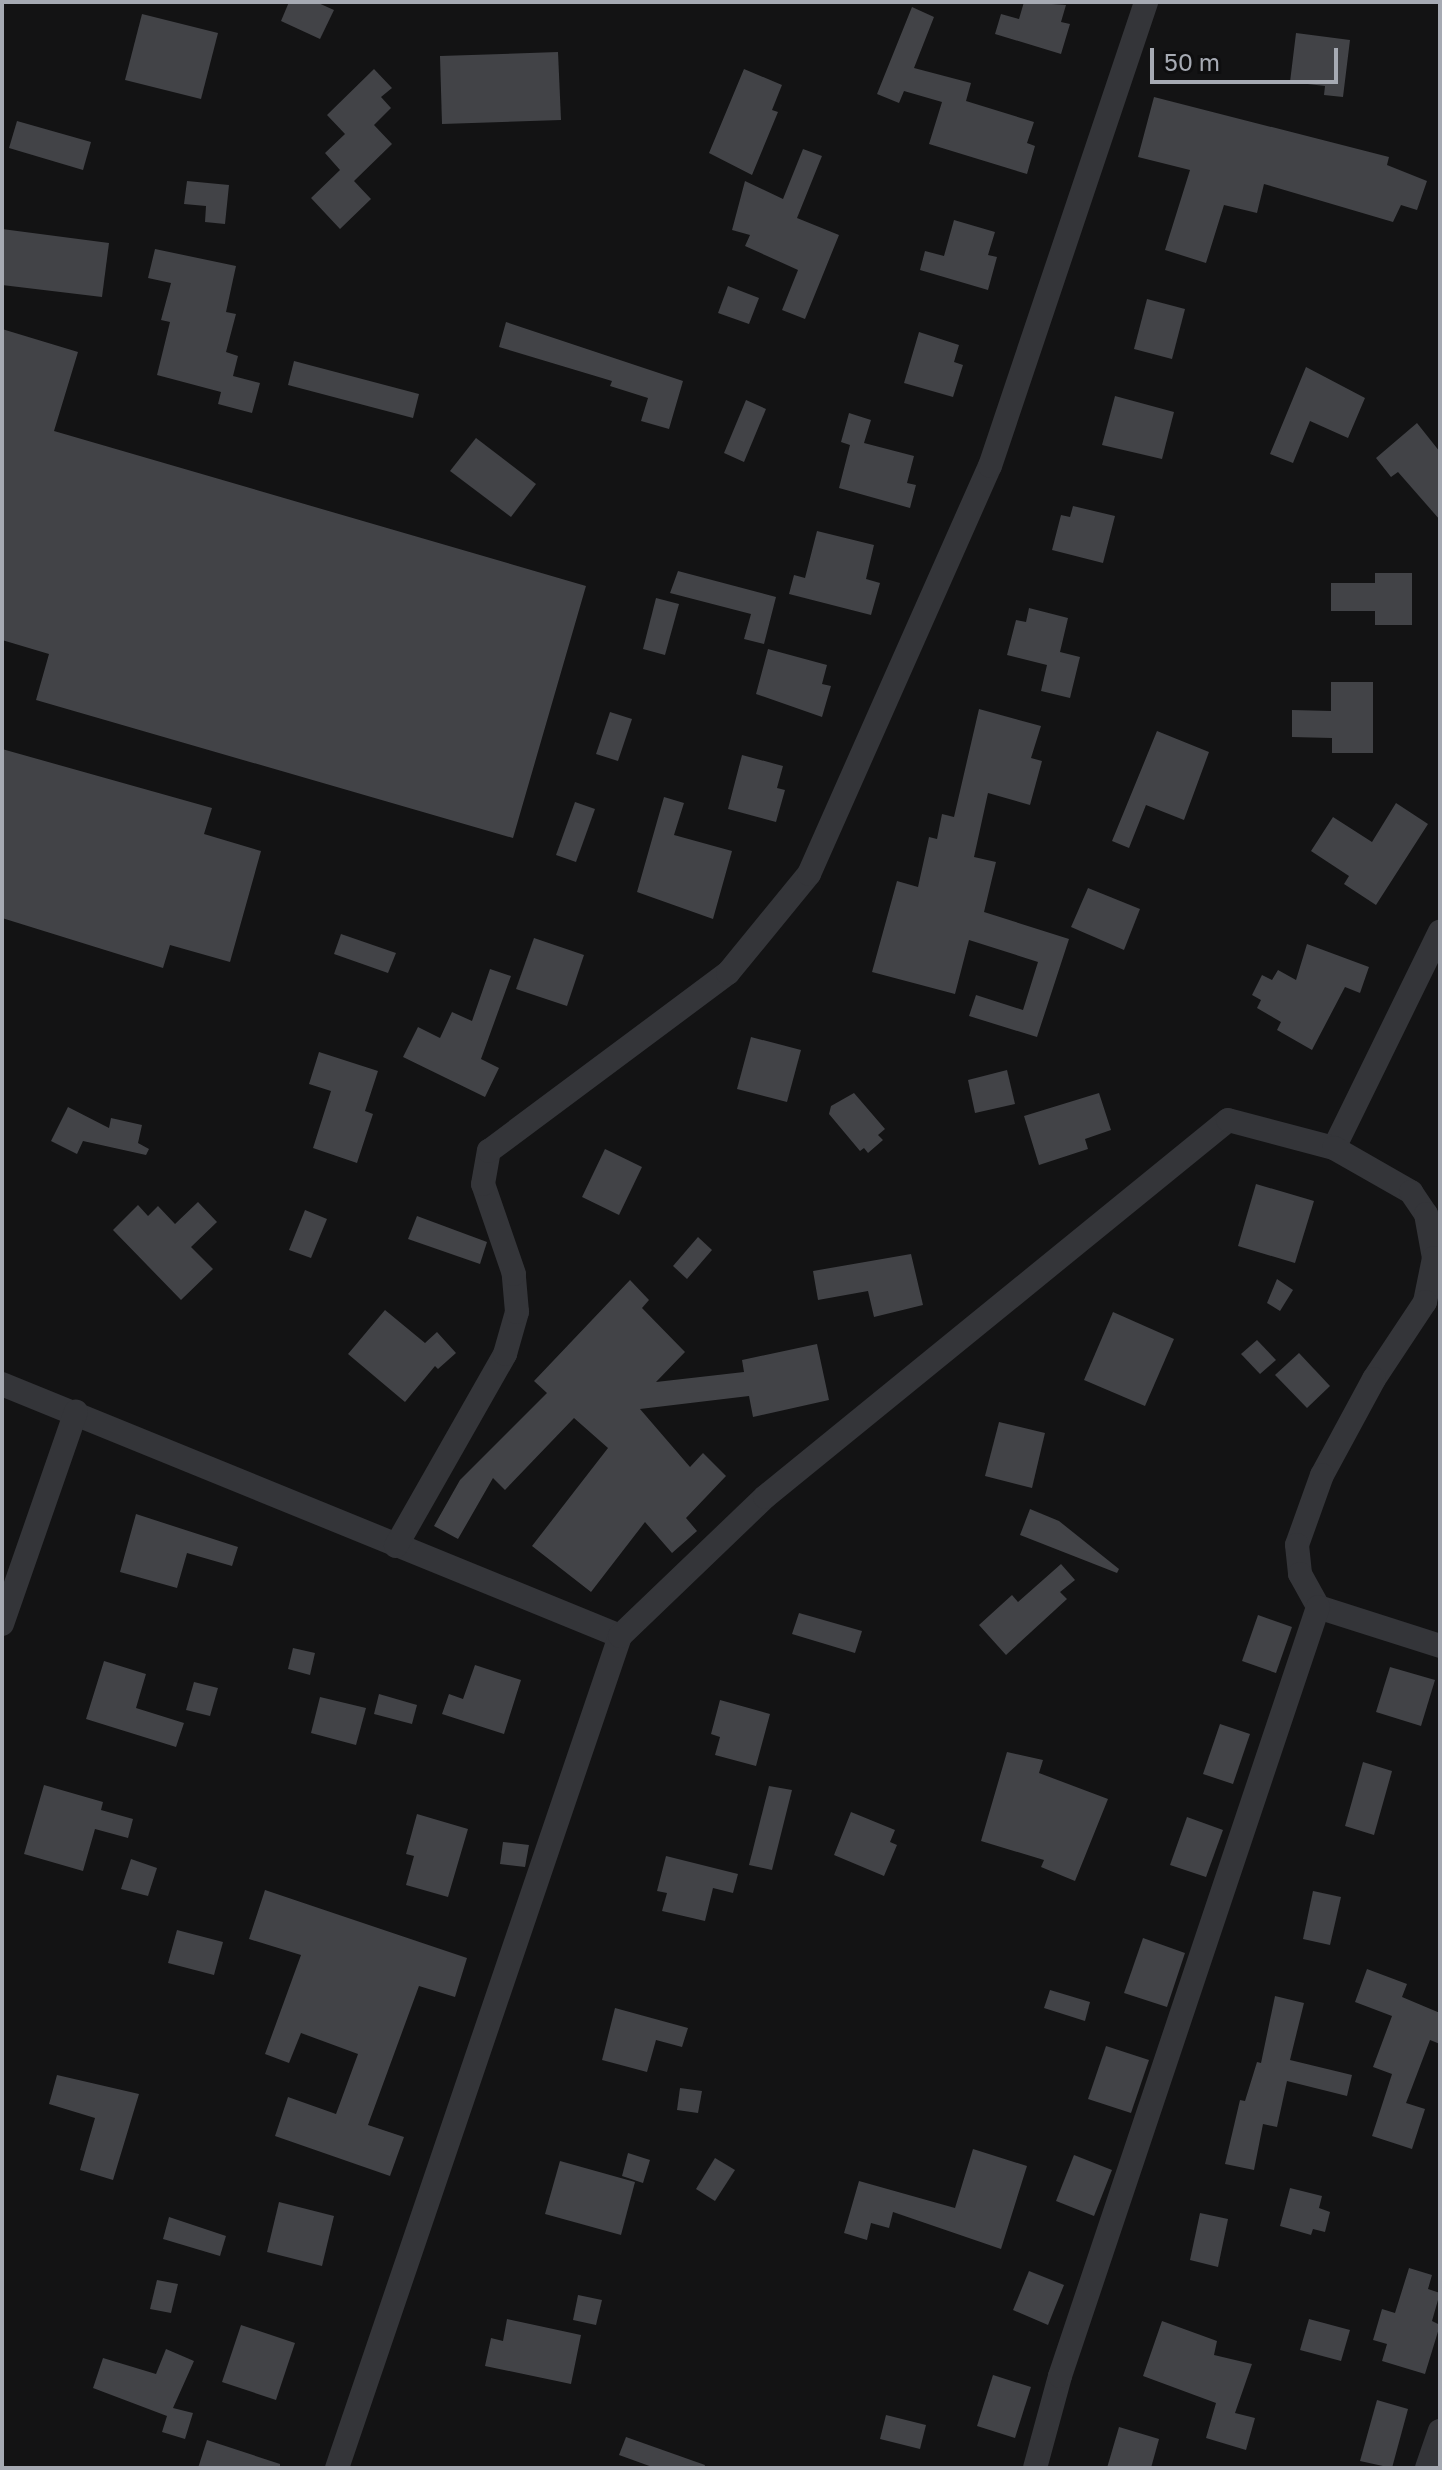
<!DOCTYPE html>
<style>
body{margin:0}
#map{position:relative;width:1442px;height:2470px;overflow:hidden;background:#131314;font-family:"Golos Text",sans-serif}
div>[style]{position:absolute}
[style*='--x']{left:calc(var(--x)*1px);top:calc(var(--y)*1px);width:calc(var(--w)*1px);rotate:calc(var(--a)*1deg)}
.building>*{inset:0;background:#424347}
.street>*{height:24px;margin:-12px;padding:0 12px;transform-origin:12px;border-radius:12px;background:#343539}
span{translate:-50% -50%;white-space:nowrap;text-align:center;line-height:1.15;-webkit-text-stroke:6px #0e0e0f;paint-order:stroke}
.frame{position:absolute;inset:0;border:4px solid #a6aab3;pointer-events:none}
.scale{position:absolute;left:1150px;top:48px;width:188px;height:36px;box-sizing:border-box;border:4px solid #a6aab3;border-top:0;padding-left:10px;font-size:24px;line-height:28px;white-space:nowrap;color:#a6aab3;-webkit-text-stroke:6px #0e0e0f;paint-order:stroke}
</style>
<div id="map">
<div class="building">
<div style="clip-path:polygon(289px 2px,316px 2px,334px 10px,320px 39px,281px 21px)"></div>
<div style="clip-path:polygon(1024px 2px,1066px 5px,1061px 22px,1070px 24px,1061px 54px,995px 34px,1001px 14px,1019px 19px)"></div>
<div style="clip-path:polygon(912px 7px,934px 17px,914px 68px,971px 83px,966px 101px,1034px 122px,1027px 143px,1035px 146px,1027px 174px,929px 144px,942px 102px,904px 91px,899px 103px,877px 94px)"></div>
<div style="clip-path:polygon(142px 14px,218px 33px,201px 99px,125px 80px)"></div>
<div style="clip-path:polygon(1296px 33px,1350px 40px,1343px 97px,1324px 95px,1325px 86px,1290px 82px)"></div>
<div style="clip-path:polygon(558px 52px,561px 120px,442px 124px,440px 56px)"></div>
<div style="clip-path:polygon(374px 69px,392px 88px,381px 97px,391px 108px,374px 125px,392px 144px,354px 181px,371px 199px,340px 229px,311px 198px,340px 170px,325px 153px,345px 134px,327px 115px)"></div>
<div style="clip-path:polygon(744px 69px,782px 85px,772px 110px,778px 112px,752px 175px,709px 153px)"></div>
<div style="clip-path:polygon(1154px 97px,1389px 157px,1387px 165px,1427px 181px,1417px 210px,1401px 205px,1393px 222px,1264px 184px,1257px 213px,1224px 205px,1206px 263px,1165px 250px,1190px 170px,1138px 157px)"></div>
<div style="clip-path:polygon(17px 121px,91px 142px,83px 170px,9px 148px)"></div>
<div style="clip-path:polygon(803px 149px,822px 156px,797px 218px,839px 235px,805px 319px,782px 310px,798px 270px,745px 246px,750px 235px,732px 230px,745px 181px,783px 199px)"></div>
<div style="clip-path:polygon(187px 181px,229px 185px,225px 224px,205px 222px,206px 206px,184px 204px)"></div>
<div style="clip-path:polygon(954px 220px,995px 232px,988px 255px,997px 257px,988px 290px,920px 270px,925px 251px,944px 256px)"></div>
<div style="clip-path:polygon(2px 229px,109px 243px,102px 297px,2px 285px)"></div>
<div style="clip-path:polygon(155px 249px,236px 266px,226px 312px,236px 314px,226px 352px,238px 356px,233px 376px,260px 383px,252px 413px,218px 404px,221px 392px,157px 375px,170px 322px,161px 320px,171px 283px,148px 278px)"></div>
<div style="clip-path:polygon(728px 286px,759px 298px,749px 324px,718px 313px)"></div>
<div style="clip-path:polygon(1147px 299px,1185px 309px,1172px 359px,1134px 349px)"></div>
<div style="clip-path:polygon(506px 322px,683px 381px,669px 429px,641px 421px,648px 398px,610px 386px,612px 381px,499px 347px)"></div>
<div style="clip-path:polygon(2px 329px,78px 352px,54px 431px,586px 586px,513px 838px,36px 700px,49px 654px,2px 640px)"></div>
<div style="clip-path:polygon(919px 332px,959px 345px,954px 362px,963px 365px,953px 397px,904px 383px)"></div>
<div style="clip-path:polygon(294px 361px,419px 394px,413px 418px,288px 385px)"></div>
<div style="clip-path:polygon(1306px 367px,1365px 398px,1348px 438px,1310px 421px,1293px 463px,1270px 454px)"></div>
<div style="clip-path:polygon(1115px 396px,1174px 412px,1162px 459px,1102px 445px)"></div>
<div style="clip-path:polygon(746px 400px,766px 409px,744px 462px,724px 453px)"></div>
<div style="clip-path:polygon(849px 413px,871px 420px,864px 443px,914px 456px,907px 483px,916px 485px,910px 508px,839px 488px,850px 445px,841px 442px)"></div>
<div style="clip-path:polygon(1417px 423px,1440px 452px,1440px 520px,1398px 472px,1391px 477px,1376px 458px)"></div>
<div style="clip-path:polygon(476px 438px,536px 484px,511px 517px,450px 471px)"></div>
<div style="clip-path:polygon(1073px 506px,1115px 516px,1103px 563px,1052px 550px,1061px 515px,1070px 517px)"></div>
<div style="clip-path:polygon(817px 531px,874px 545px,866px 579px,880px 583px,871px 615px,789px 594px,794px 575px,805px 578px)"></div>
<div style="clip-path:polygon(678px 571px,776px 597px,764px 644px,744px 639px,751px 614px,670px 593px)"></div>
<div style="clip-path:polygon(1375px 573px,1412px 573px,1412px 625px,1375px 625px,1375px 611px,1331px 611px,1331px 583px,1375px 583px)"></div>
<div style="clip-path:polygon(656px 598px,679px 604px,665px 655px,643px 649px)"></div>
<div style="clip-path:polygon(1029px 608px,1068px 618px,1060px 652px,1080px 657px,1070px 698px,1041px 691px,1047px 665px,1007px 655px,1016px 620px,1026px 622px)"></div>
<div style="clip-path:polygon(768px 649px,827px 665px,822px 684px,831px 686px,822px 717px,756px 694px)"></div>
<div style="clip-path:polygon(1331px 682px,1373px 682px,1373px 753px,1332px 753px,1332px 738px,1292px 737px,1292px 710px,1331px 711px)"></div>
<div style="clip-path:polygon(979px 709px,1041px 726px,1031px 758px,1042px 761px,1030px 805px,988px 793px,974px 857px,996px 862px,984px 912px,1069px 939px,1037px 1037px,969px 1016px,976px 995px,1023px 1010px,1038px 962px,969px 940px,955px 994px,872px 972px,897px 881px,918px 887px,929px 837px,937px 839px,942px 814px,954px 817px)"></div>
<div style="clip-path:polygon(610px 712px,632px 719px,618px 761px,596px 754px)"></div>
<div style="clip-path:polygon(1157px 731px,1209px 752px,1184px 820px,1146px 805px,1129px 848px,1112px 841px)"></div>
<div style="clip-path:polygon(2px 749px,212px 808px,204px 834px,261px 851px,230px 962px,170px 945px,163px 968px,2px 918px)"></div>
<div style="clip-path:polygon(742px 755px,783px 766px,777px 788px,785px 790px,776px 822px,728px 809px)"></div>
<div style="clip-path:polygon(664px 797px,684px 803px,674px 835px,732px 851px,713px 919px,637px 892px)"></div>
<div style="clip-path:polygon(575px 802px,595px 809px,576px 862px,556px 855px)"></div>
<div style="clip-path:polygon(1396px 803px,1428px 824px,1376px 905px,1344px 884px,1349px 876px,1311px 851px,1333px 817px,1372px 842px)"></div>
<div style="clip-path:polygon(1088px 888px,1140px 909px,1124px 950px,1071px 927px)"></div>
<div style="clip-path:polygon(341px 934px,396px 953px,388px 973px,334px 954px)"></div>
<div style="clip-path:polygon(534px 938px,584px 955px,567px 1006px,516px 989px)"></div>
<div style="clip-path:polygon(1307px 944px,1369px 967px,1360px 993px,1345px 987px,1312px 1050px,1277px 1030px,1281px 1022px,1257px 1008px,1261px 1000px,1252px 995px,1262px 975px,1272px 980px,1278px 970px,1296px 980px)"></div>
<div style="clip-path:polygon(490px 969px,511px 976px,481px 1059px,499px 1068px,485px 1097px,403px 1057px,418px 1027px,440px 1038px,452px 1012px,472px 1021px)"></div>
<div style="clip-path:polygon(751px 1037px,801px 1050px,787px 1102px,737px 1089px)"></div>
<div style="clip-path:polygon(319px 1052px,378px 1071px,365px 1111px,373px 1114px,357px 1163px,313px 1148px,331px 1091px,309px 1084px)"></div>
<div style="clip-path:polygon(1007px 1070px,1015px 1104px,975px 1113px,968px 1080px)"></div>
<div style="clip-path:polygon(854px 1093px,885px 1129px,878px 1135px,883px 1140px,868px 1153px,864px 1148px,860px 1151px,829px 1114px,831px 1106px)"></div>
<div style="clip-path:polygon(1099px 1093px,1111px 1130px,1085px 1139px,1088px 1149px,1039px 1165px,1024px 1116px)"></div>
<div style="clip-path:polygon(68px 1107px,109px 1128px,111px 1118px,142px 1125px,138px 1143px,149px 1149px,146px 1155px,83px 1141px,77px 1154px,51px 1141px)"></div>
<div style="clip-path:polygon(605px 1149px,642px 1167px,619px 1215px,582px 1197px)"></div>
<div style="clip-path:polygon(1256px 1184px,1314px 1201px,1295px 1263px,1238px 1246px)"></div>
<div style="clip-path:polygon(198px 1202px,217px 1222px,191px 1247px,213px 1269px,181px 1300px,113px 1230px,138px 1205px,148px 1216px,158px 1206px,175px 1224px)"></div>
<div style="clip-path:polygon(305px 1210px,327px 1219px,311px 1258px,289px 1250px)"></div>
<div style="clip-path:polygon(417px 1216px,487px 1242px,480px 1264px,408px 1239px)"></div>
<div style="clip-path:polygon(698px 1237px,712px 1250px,687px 1279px,673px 1266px)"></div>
<div style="clip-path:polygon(911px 1254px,923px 1305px,874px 1317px,868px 1291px,818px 1300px,813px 1271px)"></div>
<div style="clip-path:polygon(1277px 1279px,1293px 1290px,1280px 1311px,1267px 1303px)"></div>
<div style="clip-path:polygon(630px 1280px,649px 1300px,642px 1308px,685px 1352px,656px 1382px,744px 1372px,742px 1360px,817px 1344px,829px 1400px,753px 1417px,749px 1396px,640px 1409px,690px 1467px,703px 1453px,726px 1476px,686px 1518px,697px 1531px,672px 1553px,645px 1522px,591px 1592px,532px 1546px,608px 1448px,574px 1418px,505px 1490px,493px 1478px,458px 1539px,434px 1526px,460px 1480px,547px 1393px,534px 1381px)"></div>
<div style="clip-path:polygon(385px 1310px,425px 1343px,437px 1332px,456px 1353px,438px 1369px,435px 1366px,405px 1402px,348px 1354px)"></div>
<div style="clip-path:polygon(1113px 1312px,1174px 1339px,1145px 1406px,1084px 1380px)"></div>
<div style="clip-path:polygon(1257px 1340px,1276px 1360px,1260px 1374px,1241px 1354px)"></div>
<div style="clip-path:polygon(1299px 1353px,1330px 1386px,1307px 1408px,1275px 1375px)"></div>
<div style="clip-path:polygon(999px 1422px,1045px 1433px,1032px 1488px,985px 1476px)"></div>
<div style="clip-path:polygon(1030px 1509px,1059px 1521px,1119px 1569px,1117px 1573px,1020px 1535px)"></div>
<div style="clip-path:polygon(136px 1514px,238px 1547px,232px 1566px,187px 1553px,177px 1588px,120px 1572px)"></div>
<div style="clip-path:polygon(1061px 1564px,1075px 1580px,1060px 1592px,1067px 1599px,1006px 1655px,979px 1625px,1012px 1595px,1018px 1602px)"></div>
<div style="clip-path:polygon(799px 1613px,862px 1631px,855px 1653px,792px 1634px)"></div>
<div style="clip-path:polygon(1258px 1615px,1292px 1627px,1276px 1673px,1242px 1661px)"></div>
<div style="clip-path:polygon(293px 1648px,315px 1653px,310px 1675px,288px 1669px)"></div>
<div style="clip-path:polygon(104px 1661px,146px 1674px,136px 1708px,184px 1723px,176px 1747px,86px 1719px)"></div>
<div style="clip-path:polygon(475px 1665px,521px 1680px,504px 1734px,442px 1714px,449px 1694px,463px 1699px)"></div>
<div style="clip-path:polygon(1390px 1667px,1435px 1680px,1421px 1726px,1376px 1712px)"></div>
<div style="clip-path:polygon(194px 1682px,218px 1688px,210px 1716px,186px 1710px)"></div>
<div style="clip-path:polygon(379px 1694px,417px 1705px,412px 1724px,374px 1714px)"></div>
<div style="clip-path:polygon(320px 1697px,366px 1708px,356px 1745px,311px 1733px)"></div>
<div style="clip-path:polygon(720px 1700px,770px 1714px,756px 1766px,715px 1755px,720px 1737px,711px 1734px)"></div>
<div style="clip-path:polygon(1220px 1724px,1250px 1734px,1233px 1784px,1203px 1774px)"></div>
<div style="clip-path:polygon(1007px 1752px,1043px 1760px,1039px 1773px,1108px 1799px,1075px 1881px,1041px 1867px,1044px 1860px,981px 1841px)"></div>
<div style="clip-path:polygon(1363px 1762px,1392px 1771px,1374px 1835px,1345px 1826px)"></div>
<div style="clip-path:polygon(44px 1785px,103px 1802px,101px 1810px,133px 1819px,128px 1838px,95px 1829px,83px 1871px,24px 1854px)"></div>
<div style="clip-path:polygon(769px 1786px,792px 1790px,772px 1870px,749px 1865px)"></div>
<div style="clip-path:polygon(851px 1812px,895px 1830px,890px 1842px,897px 1845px,884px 1876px,834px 1855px)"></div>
<div style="clip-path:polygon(417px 1814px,468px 1829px,448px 1897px,406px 1885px,414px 1856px,406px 1854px)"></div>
<div style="clip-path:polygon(1187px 1817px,1223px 1830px,1206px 1877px,1170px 1865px)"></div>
<div style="clip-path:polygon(503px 1842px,529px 1845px,525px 1867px,500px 1864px)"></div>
<div style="clip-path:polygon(666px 1856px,738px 1874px,733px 1893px,713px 1888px,705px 1921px,662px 1911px,667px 1893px,657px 1891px)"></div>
<div style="clip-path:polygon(131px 1859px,157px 1868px,148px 1896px,121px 1889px)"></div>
<div style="clip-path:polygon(265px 1890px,467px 1958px,455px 1997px,419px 1986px,368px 2125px,404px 2137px,390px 2176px,275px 2136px,288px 2097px,336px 2114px,358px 2054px,301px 2033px,289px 2063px,265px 2054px,301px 1955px,249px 1939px)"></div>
<div style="clip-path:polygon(1313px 1891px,1341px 1897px,1330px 1945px,1303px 1939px)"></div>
<div style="clip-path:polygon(177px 1930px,223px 1942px,214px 1975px,168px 1963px)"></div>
<div style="clip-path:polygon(1143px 1938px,1185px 1953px,1167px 2007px,1124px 1993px)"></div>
<div style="clip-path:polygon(1367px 1969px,1407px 1984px,1402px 1997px,1440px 2013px,1440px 2044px,1430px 2040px,1406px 2103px,1425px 2109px,1412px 2149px,1372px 2136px,1392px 2074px,1373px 2067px,1392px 2016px,1355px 2002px)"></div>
<div style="clip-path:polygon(1050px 1990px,1090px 2002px,1085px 2021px,1044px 2008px)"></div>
<div style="clip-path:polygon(1275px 1996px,1304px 2003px,1290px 2060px,1352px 2075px,1347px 2096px,1287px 2081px,1277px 2127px,1263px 2124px,1254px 2170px,1225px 2164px,1240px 2100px,1245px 2101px,1257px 2062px,1261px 2063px)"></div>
<div style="clip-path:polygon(615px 2008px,688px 2028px,682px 2047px,656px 2040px,647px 2072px,602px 2060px)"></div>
<div style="clip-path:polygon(1106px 2046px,1149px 2060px,1131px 2113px,1088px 2099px)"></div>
<div style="clip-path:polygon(57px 2075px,139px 2094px,113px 2180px,80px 2170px,95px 2118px,49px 2104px)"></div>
<div style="clip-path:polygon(680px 2088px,702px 2091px,698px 2113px,677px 2110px)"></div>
<div style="clip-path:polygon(973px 2149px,1027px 2166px,1001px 2249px,893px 2212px,889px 2228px,871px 2223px,867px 2240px,844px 2233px,859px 2181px,955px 2208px)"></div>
<div style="clip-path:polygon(628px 2153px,650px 2160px,643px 2183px,622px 2176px)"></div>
<div style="clip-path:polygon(1074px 2155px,1112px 2170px,1094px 2216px,1056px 2201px)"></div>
<div style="clip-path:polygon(715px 2158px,735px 2170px,715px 2201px,696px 2189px)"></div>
<div style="clip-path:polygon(560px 2161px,635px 2182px,621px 2235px,545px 2214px)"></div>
<div style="clip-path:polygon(1290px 2188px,1322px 2196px,1319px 2208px,1330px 2212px,1325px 2232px,1313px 2229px,1311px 2235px,1280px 2226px)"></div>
<div style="clip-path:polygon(279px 2202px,334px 2216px,322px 2266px,267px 2252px)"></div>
<div style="clip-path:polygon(1200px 2213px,1228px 2219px,1218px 2267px,1190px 2260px)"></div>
<div style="clip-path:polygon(169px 2217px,226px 2236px,220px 2256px,163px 2239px)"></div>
<div style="clip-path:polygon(1409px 2268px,1432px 2275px,1428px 2289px,1440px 2293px,1432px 2321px,1440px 2325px,1425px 2374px,1382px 2361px,1387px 2344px,1373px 2340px,1382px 2309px,1395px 2313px)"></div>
<div style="clip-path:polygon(1029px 2271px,1064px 2285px,1048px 2325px,1013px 2310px)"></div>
<div style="clip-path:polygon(157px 2280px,178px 2284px,171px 2313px,150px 2309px)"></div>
<div style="clip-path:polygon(578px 2295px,602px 2300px,596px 2325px,573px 2320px)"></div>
<div style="clip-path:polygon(507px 2319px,581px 2335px,571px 2384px,485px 2366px,491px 2338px,503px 2341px)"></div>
<div style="clip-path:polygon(1309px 2319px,1350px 2330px,1341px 2361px,1300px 2350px)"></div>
<div style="clip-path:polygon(1162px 2321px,1217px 2341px,1214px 2355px,1252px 2364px,1235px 2413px,1255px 2418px,1246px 2450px,1206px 2438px,1216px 2403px,1143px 2376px)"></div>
<div style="clip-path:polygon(241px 2325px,295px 2343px,276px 2400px,222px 2382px)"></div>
<div style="clip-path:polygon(166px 2349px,194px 2361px,173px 2408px,193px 2413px,185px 2439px,162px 2432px,167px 2416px,93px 2388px,103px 2358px,156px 2374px)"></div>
<div style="clip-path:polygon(993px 2375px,1031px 2387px,1015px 2438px,977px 2426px)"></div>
<div style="clip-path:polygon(1377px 2400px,1408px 2409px,1392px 2468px,1360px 2461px)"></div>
<div style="clip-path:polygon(886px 2415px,926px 2425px,920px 2449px,880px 2439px)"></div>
<div style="clip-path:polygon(1119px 2427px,1159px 2439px,1151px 2468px,1107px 2468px)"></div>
<div style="clip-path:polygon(626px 2437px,705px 2465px,704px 2468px,655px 2468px,619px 2455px)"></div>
<div style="clip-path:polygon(207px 2440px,280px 2464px,280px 2468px,198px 2468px)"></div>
</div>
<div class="street">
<div style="--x:1334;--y:1148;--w:241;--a:-63.9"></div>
<div style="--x:2;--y:1384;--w:667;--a:22.18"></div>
<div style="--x:396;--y:1546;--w:221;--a:-60.4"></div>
<div style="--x:505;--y:1354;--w:44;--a:-74.1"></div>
<div style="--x:517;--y:1312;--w:38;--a:-95"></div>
<div style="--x:514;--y:1274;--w:95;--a:-109"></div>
<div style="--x:483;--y:1184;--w:34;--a:-80"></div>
<div style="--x:489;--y:1151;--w:298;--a:-36.7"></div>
<div style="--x:728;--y:973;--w:128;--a:-50.7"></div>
<div style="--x:809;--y:874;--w:446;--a:-66.1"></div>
<div style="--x:990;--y:466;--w:490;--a:-71.4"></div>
<div style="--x:2;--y:1624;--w:225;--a:-70.8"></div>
<div style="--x:337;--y:2468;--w:879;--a:-71.21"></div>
<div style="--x:620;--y:1636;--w:201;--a:-43.8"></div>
<div style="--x:765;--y:1497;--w:597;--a:-39.15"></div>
<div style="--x:1228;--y:1120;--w:110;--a:14.8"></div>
<div style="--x:1334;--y:1148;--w:89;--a:29.7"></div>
<div style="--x:1411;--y:1192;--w:27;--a:56"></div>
<div style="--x:1426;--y:1214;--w:45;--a:79.7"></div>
<div style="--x:1434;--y:1258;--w:45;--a:101.6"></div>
<div style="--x:1425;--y:1302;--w:92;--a:123.5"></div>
<div style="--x:1374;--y:1379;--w:109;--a:118.4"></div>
<div style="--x:1322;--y:1475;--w:74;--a:109.7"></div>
<div style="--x:1297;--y:1545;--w:29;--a:84"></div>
<div style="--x:1300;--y:1574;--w:38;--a:61"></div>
<div style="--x:1318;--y:1607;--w:128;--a:17.7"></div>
<div style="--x:1035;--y:2468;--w:95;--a:-74.8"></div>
<div style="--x:1060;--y:2376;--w:811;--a:-71.45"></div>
<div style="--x:1427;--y:2468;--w:39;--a:-71"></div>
</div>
<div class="frame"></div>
<div class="scale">50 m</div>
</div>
